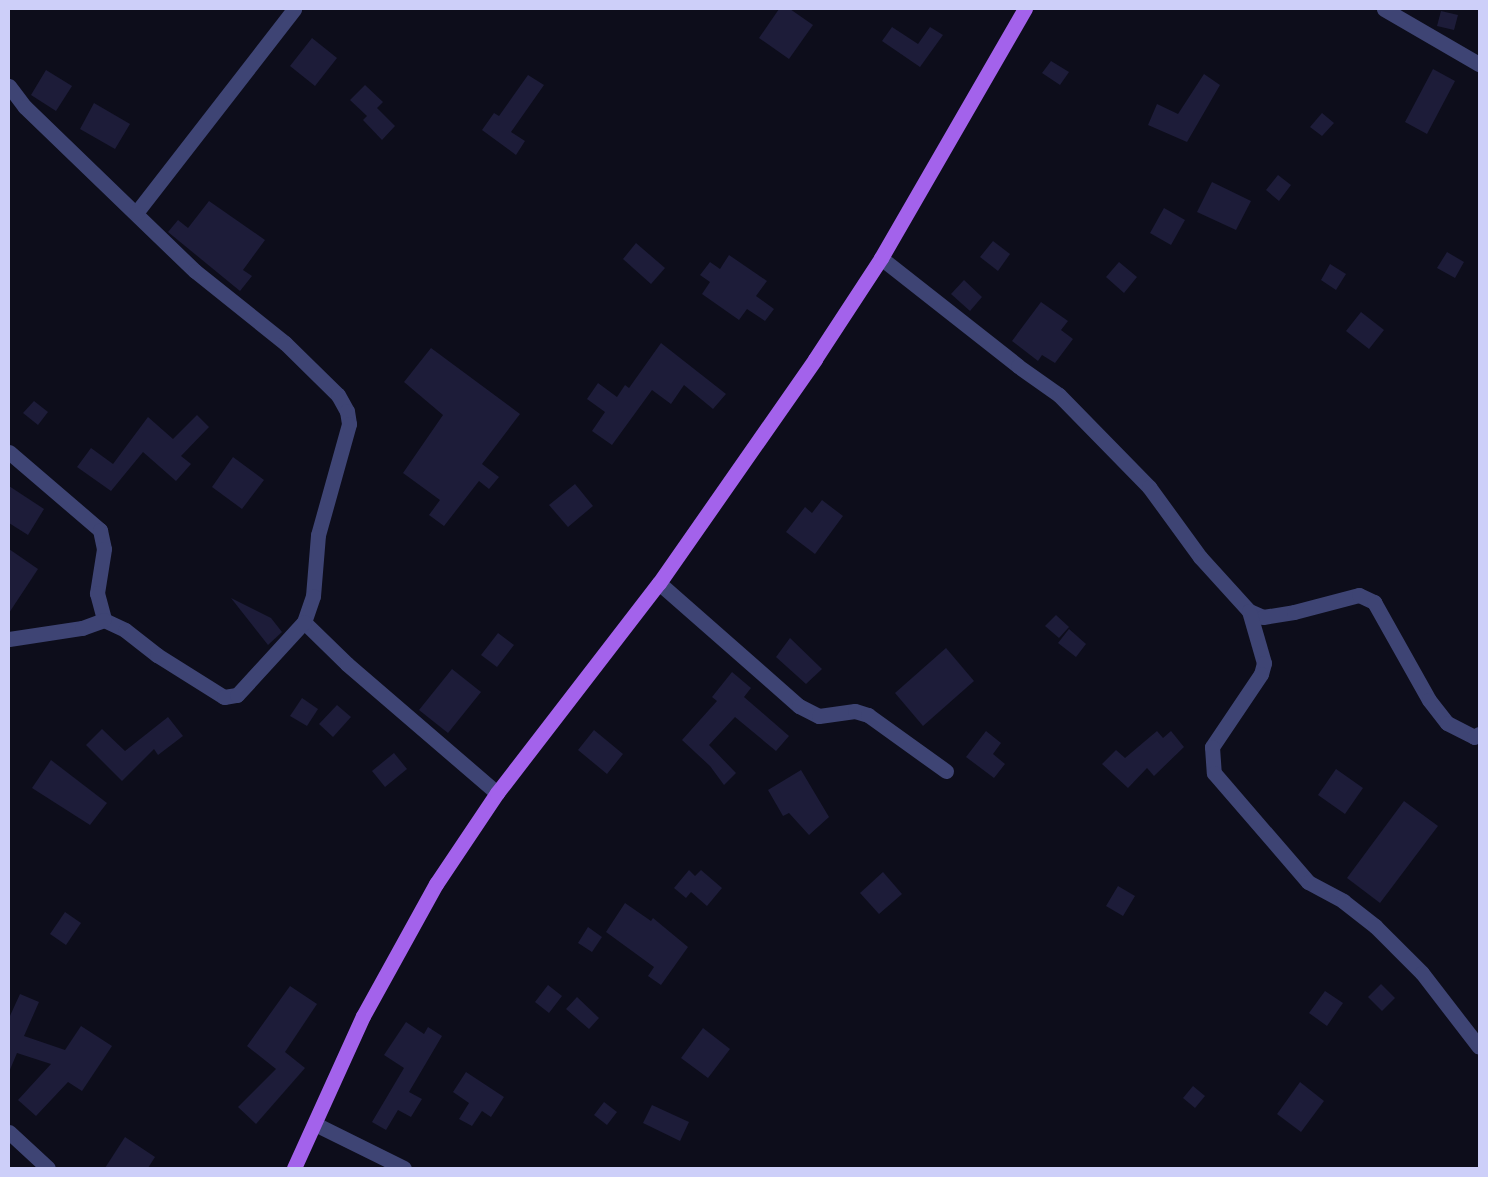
<!DOCTYPE html>
<style>
body{margin:0}
#map{position:relative;width:1488px;height:1177px;overflow:hidden;background:#0d0d1b;font-family:Ubuntu,sans-serif}
div>[style]{position:absolute}
[style*='--x']{left:calc(var(--x)*1px);top:calc(var(--y)*1px);width:calc(var(--w)*1px);rotate:calc(var(--a)*1deg)}
.building>*{inset:0;background:#1d1c39}
.minor>*{height:15px;margin:-7.5px;padding:0 7.5px;transform-origin:7.5px;border-radius:7.5px;background:#3e4474}
.major>*{height:15px;margin:-7.5px;padding:0 7.5px;transform-origin:7.5px;border-radius:7.5px;background:#a362eb}
span{translate:-50% -50%;white-space:nowrap;text-align:center;line-height:1.15;-webkit-text-stroke:4px #0d0d1b;paint-order:stroke}
.frame{position:absolute;inset:0;border:10px solid #cdcff9;pointer-events:none}
</style>
<div id="map">
<div class="building">
<div style="clip-path:polygon(779px 9px,790px 9px,813px 25px,789px 59px,759px 38px)"></div>
<div style="clip-path:polygon(1441px 11px,1458px 15px,1454px 30px,1437px 26px)"></div>
<div style="clip-path:polygon(892px 27px,918px 44px,930px 27px,943px 35px,920px 67px,882px 41px)"></div>
<div style="clip-path:polygon(312px 38px,337px 58px,315px 86px,290px 66px)"></div>
<div style="clip-path:polygon(1051px 61px,1069px 72px,1060px 85px,1042px 73px)"></div>
<div style="clip-path:polygon(1433px 69px,1455px 81px,1427px 134px,1405px 122px)"></div>
<div style="clip-path:polygon(46px 70px,72px 86px,56px 111px,31px 95px)"></div>
<div style="clip-path:polygon(1204px 74px,1220px 85px,1187px 142px,1148px 125px,1157px 104px,1178px 114px)"></div>
<div style="clip-path:polygon(528px 75px,544px 85px,511px 132px,525px 141px,516px 155px,482px 130px,494px 113px,499px 116px)"></div>
<div style="clip-path:polygon(365px 85px,383px 102px,377px 108px,395px 126px,382px 140px,363px 120px,367px 116px,350px 100px)"></div>
<div style="clip-path:polygon(94px 103px,130px 124px,115px 149px,80px 129px)"></div>
<div style="clip-path:polygon(1322px 113px,1334px 123px,1322px 136px,1310px 127px)"></div>
<div style="clip-path:polygon(1278px 175px,1291px 185px,1279px 201px,1266px 190px)"></div>
<div style="clip-path:polygon(1212px 182px,1251px 201px,1236px 230px,1197px 212px)"></div>
<div style="clip-path:polygon(209px 201px,265px 240px,243px 270px,252px 276px,240px 291px,168px 232px,178px 220px,188px 228px)"></div>
<div style="clip-path:polygon(1164px 208px,1185px 220px,1171px 245px,1150px 233px)"></div>
<div style="clip-path:polygon(993px 241px,1010px 254px,998px 271px,980px 257px)"></div>
<div style="clip-path:polygon(636px 243px,665px 268px,651px 284px,623px 259px)"></div>
<div style="clip-path:polygon(1447px 252px,1464px 262px,1455px 278px,1437px 268px)"></div>
<div style="clip-path:polygon(729px 255px,767px 281px,756px 296px,774px 309px,765px 321px,747px 309px,739px 320px,702px 294px,710px 282px,700px 275px,710px 262px,720px 269px)"></div>
<div style="clip-path:polygon(1119px 262px,1137px 277px,1124px 293px,1106px 277px)"></div>
<div style="clip-path:polygon(1330px 264px,1346px 274px,1336px 290px,1321px 280px)"></div>
<div style="clip-path:polygon(964px 280px,982px 297px,970px 311px,951px 294px)"></div>
<div style="clip-path:polygon(1041px 302px,1068px 321px,1061px 330px,1073px 339px,1055px 363px,1042px 355px,1038px 361px,1012px 341px)"></div>
<div style="clip-path:polygon(1361px 312px,1384px 330px,1369px 349px,1346px 331px)"></div>
<div style="clip-path:polygon(661px 343px,726px 394px,713px 409px,684px 385px,671px 404px,652px 390px,612px 445px,592px 431px,605px 412px,587px 399px,598px 383px,617px 397px,625px 385px,629px 388px)"></div>
<div style="clip-path:polygon(431px 348px,520px 414px,482px 464px,499px 477px,489px 489px,479px 481px,444px 526px,429px 515px,440px 500px,403px 473px,443px 415px,404px 382px)"></div>
<div style="clip-path:polygon(34px 401px,48px 412px,38px 425px,23px 413px)"></div>
<div style="clip-path:polygon(197px 415px,209px 427px,181px 456px,191px 464px,176px 481px,143px 452px,111px 491px,77px 467px,91px 448px,113px 464px,148px 417px,173px 439px)"></div>
<div style="clip-path:polygon(233px 457px,264px 480px,242px 509px,212px 487px)"></div>
<div style="clip-path:polygon(575px 484px,593px 506px,568px 527px,549px 505px)"></div>
<div style="clip-path:polygon(9px 486px,44px 509px,28px 535px,9px 523px)"></div>
<div style="clip-path:polygon(822px 500px,843px 516px,815px 554px,786px 532px,805px 507px,812px 513px)"></div>
<div style="clip-path:polygon(9px 549px,38px 569px,9px 613px)"></div>
<div style="clip-path:polygon(231px 598px,271px 618px,282px 632px,268px 645px)"></div>
<div style="clip-path:polygon(1056px 615px,1069px 627px,1059px 638px,1045px 626px)"></div>
<div style="clip-path:polygon(1069px 629px,1086px 644px,1076px 657px,1058px 643px)"></div>
<div style="clip-path:polygon(498px 633px,514px 645px,497px 667px,481px 655px)"></div>
<div style="clip-path:polygon(790px 638px,822px 669px,806px 684px,776px 657px)"></div>
<div style="clip-path:polygon(946px 648px,974px 681px,923px 726px,895px 693px)"></div>
<div style="clip-path:polygon(452px 669px,481px 692px,448px 733px,419px 710px)"></div>
<div style="clip-path:polygon(732px 672px,751px 688px,744px 697px,789px 736px,776px 751px,735px 717px,709px 745px,736px 773px,724px 785px,710px 766px,682px 740px,717px 701px,712px 697px)"></div>
<div style="clip-path:polygon(302px 698px,318px 709px,307px 726px,290px 716px)"></div>
<div style="clip-path:polygon(337px 705px,351px 717px,333px 737px,319px 724px)"></div>
<div style="clip-path:polygon(168px 717px,183px 736px,158px 755px,154px 749px,122px 781px,86px 745px,102px 729px,125px 751px)"></div>
<div style="clip-path:polygon(594px 730px,623px 754px,607px 774px,578px 750px)"></div>
<div style="clip-path:polygon(986px 731px,1001px 743px,993px 754px,1005px 764px,994px 778px,966px 757px)"></div>
<div style="clip-path:polygon(1157px 731px,1163px 738px,1171px 731px,1184px 747px,1154px 776px,1147px 768px,1128px 788px,1102px 764px,1116px 750px,1125px 758px)"></div>
<div style="clip-path:polygon(394px 753px,407px 769px,385px 787px,372px 771px)"></div>
<div style="clip-path:polygon(51px 760px,107px 803px,90px 825px,32px 788px)"></div>
<div style="clip-path:polygon(1336px 769px,1363px 788px,1345px 814px,1318px 795px)"></div>
<div style="clip-path:polygon(801px 770px,829px 817px,809px 835px,789px 813px,783px 816px,768px 790px)"></div>
<div style="clip-path:polygon(1404px 801px,1438px 826px,1380px 903px,1347px 878px)"></div>
<div style="clip-path:polygon(689px 870px,695px 876px,701px 870px,722px 888px,707px 906px,691px 892px,686px 898px,674px 888px)"></div>
<div style="clip-path:polygon(883px 872px,902px 894px,879px 914px,860px 893px)"></div>
<div style="clip-path:polygon(1118px 886px,1135px 896px,1123px 916px,1106px 906px)"></div>
<div style="clip-path:polygon(625px 903px,651px 921px,653px 918px,688px 947px,661px 985px,648px 976px,654px 967px,606px 932px)"></div>
<div style="clip-path:polygon(65px 912px,81px 923px,66px 945px,50px 934px)"></div>
<div style="clip-path:polygon(588px 927px,602px 937px,592px 952px,578px 943px)"></div>
<div style="clip-path:polygon(1381px 984px,1395px 998px,1382px 1011px,1368px 997px)"></div>
<div style="clip-path:polygon(548px 985px,562px 996px,549px 1013px,535px 1002px)"></div>
<div style="clip-path:polygon(290px 986px,317px 1004px,285px 1052px,305px 1068px,256px 1124px,238px 1107px,276px 1069px,247px 1046px)"></div>
<div style="clip-path:polygon(1325px 991px,1343px 1003px,1327px 1026px,1309px 1013px)"></div>
<div style="clip-path:polygon(20px 994px,39px 1002px,24px 1036px,65px 1050px,81px 1026px,112px 1046px,82px 1091px,68px 1082px,36px 1116px,18px 1100px,51px 1064px,17px 1053px,9px 1072px,9px 1018px)"></div>
<div style="clip-path:polygon(577px 997px,599px 1018px,589px 1029px,566px 1009px)"></div>
<div style="clip-path:polygon(406px 1022px,424px 1034px,428px 1027px,442px 1036px,409px 1092px,422px 1099px,411px 1117px,398px 1110px,386px 1130px,372px 1122px,404px 1068px,384px 1055px)"></div>
<div style="clip-path:polygon(703px 1028px,730px 1049px,708px 1078px,681px 1058px)"></div>
<div style="clip-path:polygon(466px 1072px,504px 1097px,491px 1117px,482px 1111px,472px 1126px,459px 1119px,469px 1103px,453px 1092px)"></div>
<div style="clip-path:polygon(1300px 1082px,1324px 1101px,1301px 1132px,1277px 1114px)"></div>
<div style="clip-path:polygon(1193px 1086px,1205px 1096px,1195px 1108px,1183px 1098px)"></div>
<div style="clip-path:polygon(604px 1102px,617px 1112px,607px 1125px,594px 1115px)"></div>
<div style="clip-path:polygon(652px 1105px,689px 1122px,680px 1141px,643px 1123px)"></div>
<div style="clip-path:polygon(125px 1137px,155px 1157px,148px 1168px,105px 1168px)"></div>
</div>
<div class="minor">
<div style="--x:1384;--y:9;--w:110;--a:30.1"></div>
<div style="--x:9;--y:86;--w:26;--a:53"></div>
<div style="--x:25;--y:107;--w:236;--a:44"></div>
<div style="--x:195;--y:271;--w:115;--a:38.7"></div>
<div style="--x:285;--y:343;--w:74;--a:44.5"></div>
<div style="--x:338;--y:395;--w:18;--a:61"></div>
<div style="--x:347;--y:411;--w:13;--a:81"></div>
<div style="--x:349;--y:424;--w:115;--a:105.6"></div>
<div style="--x:318;--y:535;--w:61;--a:94.7"></div>
<div style="--x:313;--y:596;--w:28;--a:109"></div>
<div style="--x:304;--y:622;--w:60;--a:44.3"></div>
<div style="--x:347;--y:664;--w:198;--a:40.7"></div>
<div style="--x:136;--y:213;--w:258;--a:-52.2"></div>
<div style="--x:881;--y:258;--w:174;--a:38.2"></div>
<div style="--x:1018;--y:366;--w:50;--a:35.3"></div>
<div style="--x:1059;--y:395;--w:129;--a:45.6"></div>
<div style="--x:1149;--y:487;--w:87;--a:53.9"></div>
<div style="--x:1200;--y:557;--w:73;--a:47.8"></div>
<div style="--x:1249;--y:611;--w:15;--a:23"></div>
<div style="--x:1263;--y:617;--w:31;--a:-9"></div>
<div style="--x:1294;--y:612;--w:67;--a:-14.7"></div>
<div style="--x:1359;--y:595;--w:17;--a:25"></div>
<div style="--x:1374;--y:602;--w:112;--a:60.7"></div>
<div style="--x:1429;--y:700;--w:29;--a:52"></div>
<div style="--x:1447;--y:723;--w:30;--a:27"></div>
<div style="--x:1474;--y:737;--w:6;--a:-31"></div>
<div style="--x:9;--y:452;--w:120;--a:40.6"></div>
<div style="--x:100;--y:530;--w:19;--a:78"></div>
<div style="--x:104;--y:549;--w:45;--a:99"></div>
<div style="--x:97;--y:593;--w:28;--a:75"></div>
<div style="--x:104;--y:620;--w:23;--a:25"></div>
<div style="--x:125;--y:630;--w:41;--a:38"></div>
<div style="--x:157;--y:655;--w:79;--a:32.1"></div>
<div style="--x:224;--y:697;--w:13;--a:-9"></div>
<div style="--x:237;--y:695;--w:99;--a:-47.5"></div>
<div style="--x:659;--y:583;--w:186;--a:41.3"></div>
<div style="--x:799;--y:706;--w:22;--a:27"></div>
<div style="--x:819;--y:716;--w:36;--a:-8"></div>
<div style="--x:855;--y:711;--w:14;--a:17"></div>
<div style="--x:868;--y:715;--w:96;--a:35.7"></div>
<div style="--x:1249;--y:611;--w:54;--a:73.9"></div>
<div style="--x:1264;--y:663;--w:11;--a:105"></div>
<div style="--x:1261;--y:674;--w:88;--a:123.9"></div>
<div style="--x:1212;--y:747;--w:26;--a:86"></div>
<div style="--x:1214;--y:773;--w:144;--a:49.2"></div>
<div style="--x:1308;--y:882;--w:40;--a:28"></div>
<div style="--x:1343;--y:901;--w:41;--a:38"></div>
<div style="--x:1375;--y:926;--w:66;--a:45"></div>
<div style="--x:1422;--y:973;--w:93;--a:52.4"></div>
<div style="--x:9;--y:639;--w:74;--a:-8.6"></div>
<div style="--x:82;--y:628;--w:23;--a:-20"></div>
<div style="--x:315;--y:1124;--w:99;--a:26.3"></div>
<div style="--x:9;--y:1132;--w:53;--a:42.7"></div>
</div>
<div class="major">
<div style="--x:294;--y:1168;--w:167;--a:-65.6"></div>
<div style="--x:363;--y:1016;--w:151;--a:-61.1"></div>
<div style="--x:436;--y:884;--w:110;--a:-56.2"></div>
<div style="--x:497;--y:793;--w:265;--a:-52.4"></div>
<div style="--x:659;--y:583;--w:273;--a:-55.1"></div>
<div style="--x:815;--y:359;--w:121;--a:-56.8"></div>
<div style="--x:881;--y:258;--w:288;--a:-60"></div>
</div>
<div class="frame"></div>
</div>
